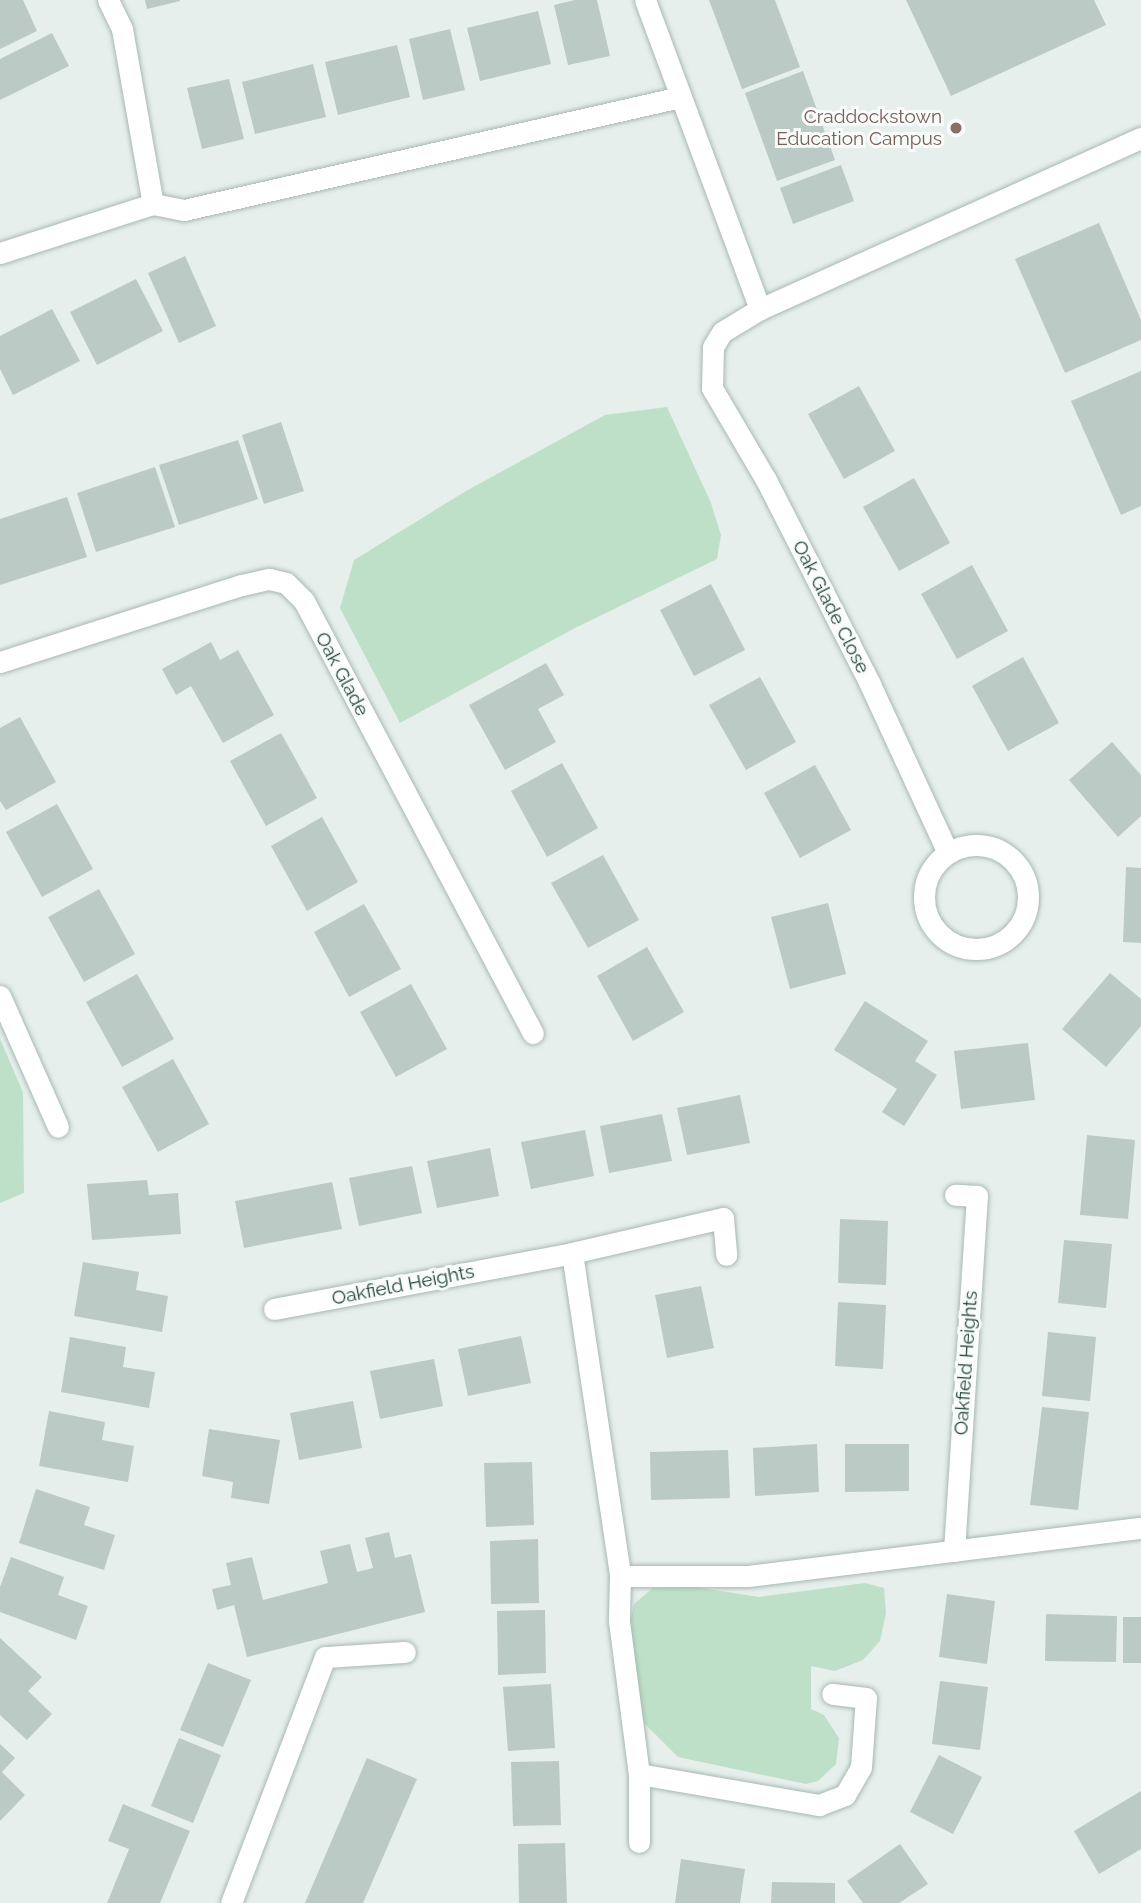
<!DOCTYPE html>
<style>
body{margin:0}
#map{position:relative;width:1141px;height:1903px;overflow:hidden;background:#e6efeb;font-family:Raleway,sans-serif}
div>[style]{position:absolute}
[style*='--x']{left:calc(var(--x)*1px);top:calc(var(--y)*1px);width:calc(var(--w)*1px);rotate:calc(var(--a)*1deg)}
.green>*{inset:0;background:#bfe0c8}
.building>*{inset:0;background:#bbcac4}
.roads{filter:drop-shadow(0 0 2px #a8b8b2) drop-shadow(0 0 2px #a8b8b2)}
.street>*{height:21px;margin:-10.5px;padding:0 10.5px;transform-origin:10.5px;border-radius:10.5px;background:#fff}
.street>.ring{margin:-10.5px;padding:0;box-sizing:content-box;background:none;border:21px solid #fff;border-radius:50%}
.dots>*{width:19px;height:19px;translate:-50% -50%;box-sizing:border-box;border:4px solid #f7fbf9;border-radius:50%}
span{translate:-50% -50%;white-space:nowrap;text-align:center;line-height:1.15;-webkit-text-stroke:6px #f7fbf9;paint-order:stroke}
.education-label{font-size:19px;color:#785e54}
.right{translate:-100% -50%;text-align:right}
.street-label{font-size:19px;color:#24423a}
</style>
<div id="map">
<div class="green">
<div style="clip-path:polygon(667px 407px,711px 503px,721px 535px,717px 559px,575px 628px,400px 723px,340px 608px,354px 560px,466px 491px,605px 415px)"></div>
<div style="clip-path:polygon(0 1039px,23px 1092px,24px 1193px,0 1203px)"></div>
<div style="clip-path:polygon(865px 1583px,884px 1588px,886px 1613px,880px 1641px,863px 1660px,835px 1671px,811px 1666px,811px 1709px,824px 1715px,839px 1738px,836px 1764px,818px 1781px,806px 1784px,678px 1757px,644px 1723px,629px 1628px,634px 1604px,653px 1588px,694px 1587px,759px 1597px)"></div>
</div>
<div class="building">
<div style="clip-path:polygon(0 0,23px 0,37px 31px,0 49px)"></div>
<div style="clip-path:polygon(145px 0,180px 0,180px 1px,147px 9px)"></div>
<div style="clip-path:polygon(575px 0,597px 0,610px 56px,568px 65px,554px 5px)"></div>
<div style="clip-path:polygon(709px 0,775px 0,800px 67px,742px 89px)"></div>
<div style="clip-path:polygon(906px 0,1094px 0,1106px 25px,951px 96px)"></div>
<div style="clip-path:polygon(538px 11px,551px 64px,480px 81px,467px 28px)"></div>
<div style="clip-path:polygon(450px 29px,465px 90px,423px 100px,409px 39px)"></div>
<div style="clip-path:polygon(52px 33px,69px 66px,0 100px,0 59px)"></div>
<div style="clip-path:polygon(397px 45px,410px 97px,338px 115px,325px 62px)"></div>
<div style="clip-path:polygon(313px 64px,326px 117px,255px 134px,242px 82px)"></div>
<div style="clip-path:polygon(803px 71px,835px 160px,777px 181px,745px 93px)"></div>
<div style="clip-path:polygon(229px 79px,244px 139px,202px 149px,187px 88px)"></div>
<div style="clip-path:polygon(841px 165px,854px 201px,793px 224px,780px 188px)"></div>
<div style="clip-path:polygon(1099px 223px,1141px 320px,1141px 340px,1065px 373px,1015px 259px)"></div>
<div style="clip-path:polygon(185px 256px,216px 326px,179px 343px,148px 273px)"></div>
<div style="clip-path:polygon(136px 279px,163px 331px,97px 365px,70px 312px)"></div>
<div style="clip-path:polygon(52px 309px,80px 361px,13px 395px,0 369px,0 336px)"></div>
<div style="clip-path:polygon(1141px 371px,1141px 506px,1121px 515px,1071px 401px)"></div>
<div style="clip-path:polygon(859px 386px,895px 451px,844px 479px,808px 414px)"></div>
<div style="clip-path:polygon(281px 422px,304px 491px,264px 504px,242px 435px)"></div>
<div style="clip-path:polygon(238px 440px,258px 499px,179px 525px,159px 465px)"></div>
<div style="clip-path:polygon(155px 467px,175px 527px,96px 552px,77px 493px)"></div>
<div style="clip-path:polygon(914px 478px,950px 543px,899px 571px,863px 507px)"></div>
<div style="clip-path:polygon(67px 497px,87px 557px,0 585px,0 519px)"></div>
<div style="clip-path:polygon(972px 565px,1008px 631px,957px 659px,921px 594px)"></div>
<div style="clip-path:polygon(711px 584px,745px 650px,694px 676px,660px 610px)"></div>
<div style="clip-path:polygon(211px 642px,220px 660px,238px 650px,274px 715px,223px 743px,191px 686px,176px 695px,162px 669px)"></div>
<div style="clip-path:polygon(1023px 657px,1059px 723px,1008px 751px,972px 686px)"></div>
<div style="clip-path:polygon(546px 663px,564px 695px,538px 709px,556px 742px,505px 770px,469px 705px)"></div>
<div style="clip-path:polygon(760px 677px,796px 742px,746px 770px,709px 705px)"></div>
<div style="clip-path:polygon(20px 717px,56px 782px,6px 810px,0 801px,0 728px)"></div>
<div style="clip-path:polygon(281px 733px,317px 798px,266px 826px,230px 761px)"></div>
<div style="clip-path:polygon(1112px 742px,1141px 775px,1141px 816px,1118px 837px,1069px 780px)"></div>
<div style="clip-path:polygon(562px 763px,598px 828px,547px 857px,511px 791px)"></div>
<div style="clip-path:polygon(815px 765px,851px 830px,800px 858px,764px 793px)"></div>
<div style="clip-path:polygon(57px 804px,93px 869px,42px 897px,6px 832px)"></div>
<div style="clip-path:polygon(322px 817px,358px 882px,307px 911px,271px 846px)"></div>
<div style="clip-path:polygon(603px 855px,639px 920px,588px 948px,551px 883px)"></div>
<div style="clip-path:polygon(1126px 867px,1141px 868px,1141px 943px,1123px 942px)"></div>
<div style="clip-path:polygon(99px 889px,135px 954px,84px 982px,48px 917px)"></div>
<div style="clip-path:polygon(828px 903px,846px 974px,790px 989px,771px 917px)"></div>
<div style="clip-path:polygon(364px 904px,401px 969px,349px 997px,314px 932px)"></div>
<div style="clip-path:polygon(647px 947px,684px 1012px,633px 1041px,597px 976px)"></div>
<div style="clip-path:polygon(1110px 973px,1141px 999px,1141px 1026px,1106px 1067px,1062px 1029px)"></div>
<div style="clip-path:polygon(137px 974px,174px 1039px,122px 1067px,86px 1002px)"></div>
<div style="clip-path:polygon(411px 984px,447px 1049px,396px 1077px,360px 1012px)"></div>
<div style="clip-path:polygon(865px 1001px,928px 1041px,915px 1061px,937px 1075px,904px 1126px,882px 1112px,897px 1089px,834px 1050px)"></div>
<div style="clip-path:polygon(1028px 1043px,1035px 1100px,961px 1109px,954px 1051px)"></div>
<div style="clip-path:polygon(173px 1059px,209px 1124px,158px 1152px,122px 1087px)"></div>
<div style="clip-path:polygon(740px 1095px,750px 1143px,687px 1155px,677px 1108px)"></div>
<div style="clip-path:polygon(662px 1114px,672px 1161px,609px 1173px,600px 1126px)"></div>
<div style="clip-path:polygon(585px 1130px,594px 1176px,531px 1189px,521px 1142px)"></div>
<div style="clip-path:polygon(1087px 1135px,1135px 1140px,1128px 1219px,1080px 1215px)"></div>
<div style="clip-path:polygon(490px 1148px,499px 1196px,437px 1208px,427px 1161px)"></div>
<div style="clip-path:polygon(412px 1166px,422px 1213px,359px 1226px,349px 1178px)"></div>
<div style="clip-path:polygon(147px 1180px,149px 1195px,178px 1193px,181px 1234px,92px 1240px,87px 1184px)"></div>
<div style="clip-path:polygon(332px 1182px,342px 1229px,244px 1248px,235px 1201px)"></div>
<div style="clip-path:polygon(840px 1219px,888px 1221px,886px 1285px,838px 1283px)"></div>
<div style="clip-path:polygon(1064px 1240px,1112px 1244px,1106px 1308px,1058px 1303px)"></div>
<div style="clip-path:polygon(83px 1262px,139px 1272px,136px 1290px,168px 1296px,162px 1332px,74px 1316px)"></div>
<div style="clip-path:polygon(701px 1286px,714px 1348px,667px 1358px,655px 1295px)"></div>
<div style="clip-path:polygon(838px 1302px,886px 1305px,883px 1369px,835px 1366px)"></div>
<div style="clip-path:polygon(1048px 1332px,1096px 1337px,1090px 1401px,1042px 1396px)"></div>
<div style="clip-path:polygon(521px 1336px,531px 1383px,468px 1396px,458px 1349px)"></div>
<div style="clip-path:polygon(70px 1337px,126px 1347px,123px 1367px,155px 1372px,149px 1408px,61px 1392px)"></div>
<div style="clip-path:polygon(434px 1359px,443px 1406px,380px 1419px,370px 1371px)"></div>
<div style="clip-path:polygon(353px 1401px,362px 1448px,299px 1460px,290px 1413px)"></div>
<div style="clip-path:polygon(1042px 1407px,1089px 1412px,1078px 1510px,1030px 1505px)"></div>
<div style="clip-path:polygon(49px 1411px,105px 1422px,102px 1440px,134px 1446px,128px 1482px,39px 1466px)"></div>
<div style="clip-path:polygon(209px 1429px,280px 1440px,269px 1504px,231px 1498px,233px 1482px,202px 1476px)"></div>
<div style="clip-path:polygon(817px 1444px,819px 1492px,755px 1496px,753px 1448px)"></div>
<div style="clip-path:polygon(845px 1444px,909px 1444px,909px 1491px,845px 1492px)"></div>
<div style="clip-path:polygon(728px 1450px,730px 1498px,651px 1500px,650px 1452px)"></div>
<div style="clip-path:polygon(532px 1462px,534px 1525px,486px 1527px,484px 1463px)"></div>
<div style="clip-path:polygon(36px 1489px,90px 1507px,84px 1525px,115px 1535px,104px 1570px,19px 1543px)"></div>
<div style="clip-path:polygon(389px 1532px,395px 1558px,411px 1554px,425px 1612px,247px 1657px,234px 1605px,217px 1610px,212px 1589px,231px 1585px,226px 1563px,252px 1557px,263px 1600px,328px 1583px,320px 1551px,350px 1544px,357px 1572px,373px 1568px,365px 1538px)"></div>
<div style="clip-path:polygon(538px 1539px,539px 1603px,491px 1604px,490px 1541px)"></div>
<div style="clip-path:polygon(11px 1557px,64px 1577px,58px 1595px,88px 1606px,76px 1640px,0 1612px,0 1587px)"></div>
<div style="clip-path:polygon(947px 1594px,995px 1601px,987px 1664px,939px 1657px)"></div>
<div style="clip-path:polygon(545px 1610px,546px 1673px,498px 1675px,497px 1611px)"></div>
<div style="clip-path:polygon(1046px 1614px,1117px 1616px,1116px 1662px,1045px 1661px)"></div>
<div style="clip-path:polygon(1123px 1617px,1141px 1617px,1141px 1663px,1123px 1663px)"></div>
<div style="clip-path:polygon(0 1638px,42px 1677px,28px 1691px,52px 1714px,27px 1740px,0 1715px)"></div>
<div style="clip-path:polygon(208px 1663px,251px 1680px,223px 1747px,180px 1730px)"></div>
<div style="clip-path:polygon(940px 1681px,988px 1687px,980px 1750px,932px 1744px)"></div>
<div style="clip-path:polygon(551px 1684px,555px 1748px,508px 1751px,503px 1687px)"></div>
<div style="clip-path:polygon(179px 1738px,221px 1755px,193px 1823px,151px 1806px)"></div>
<div style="clip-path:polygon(0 1744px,15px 1758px,2px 1772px,25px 1795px,0 1821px)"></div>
<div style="clip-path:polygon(939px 1755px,982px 1777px,953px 1834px,910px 1812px)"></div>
<div style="clip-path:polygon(367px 1758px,417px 1779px,363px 1903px,305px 1903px)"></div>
<div style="clip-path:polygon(559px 1761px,561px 1825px,513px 1826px,511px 1762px)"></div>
<div style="clip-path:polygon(1141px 1791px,1141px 1849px,1099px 1874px,1074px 1831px)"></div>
<div style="clip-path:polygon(123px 1804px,190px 1831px,160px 1903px,107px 1903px,129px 1849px,108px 1841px)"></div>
<div style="clip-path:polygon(565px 1843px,567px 1903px,519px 1903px,518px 1844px)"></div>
<div style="clip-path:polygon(900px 1844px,928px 1884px,899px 1903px,863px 1903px,847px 1881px)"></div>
<div style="clip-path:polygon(681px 1859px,745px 1869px,740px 1903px,675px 1903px)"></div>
<div style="clip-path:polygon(772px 1882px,835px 1883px,835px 1903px,771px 1903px)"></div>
</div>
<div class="roads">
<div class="street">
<div style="--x:108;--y:0;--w:32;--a:64"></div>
<div style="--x:122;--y:29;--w:178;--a:80"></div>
<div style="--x:645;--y:0;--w:330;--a:69.6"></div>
<div style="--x:0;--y:253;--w:161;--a:-17.8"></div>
<div style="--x:153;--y:204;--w:32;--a:11"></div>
<div style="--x:184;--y:210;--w:509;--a:-12.83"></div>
<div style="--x:0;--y:662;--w:254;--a:-17.7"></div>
<div style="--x:242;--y:585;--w:28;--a:-13"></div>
<div style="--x:269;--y:579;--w:17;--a:13"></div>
<div style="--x:286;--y:583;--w:25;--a:45"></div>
<div style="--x:304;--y:601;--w:489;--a:62.1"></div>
<div class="ring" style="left:924px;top:845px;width:83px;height:83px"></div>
<div style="--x:948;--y:853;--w:186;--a:-114.8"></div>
<div style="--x:870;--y:684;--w:229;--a:-117"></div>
<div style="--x:766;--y:480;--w:107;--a:-120.4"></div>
<div style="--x:712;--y:388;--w:41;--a:-88.6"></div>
<div style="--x:713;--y:347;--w:17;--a:-59"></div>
<div style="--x:722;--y:332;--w:44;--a:-31.2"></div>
<div style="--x:760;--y:309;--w:418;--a:-24.2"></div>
<div style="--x:0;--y:996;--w:143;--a:66.1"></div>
<div style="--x:572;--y:1253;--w:327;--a:81.5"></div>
<div style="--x:620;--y:1576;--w:45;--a:91.3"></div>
<div style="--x:619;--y:1621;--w:154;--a:82.6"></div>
<div style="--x:639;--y:1774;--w:68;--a:90"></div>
<div style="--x:274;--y:1309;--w:303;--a:-10.6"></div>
<div style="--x:572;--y:1253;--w:155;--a:-13.1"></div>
<div style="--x:723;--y:1218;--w:37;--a:85"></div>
<div style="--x:954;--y:1551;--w:356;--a:-86.3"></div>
<div style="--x:977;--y:1196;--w:22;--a:-177"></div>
<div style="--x:620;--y:1576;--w:128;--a:0"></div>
<div style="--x:748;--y:1576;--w:396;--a:-7"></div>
<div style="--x:639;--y:1774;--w:183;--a:9.8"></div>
<div style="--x:819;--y:1805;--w:28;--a:-21"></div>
<div style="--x:845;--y:1795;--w:32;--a:-60"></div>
<div style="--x:861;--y:1767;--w:69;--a:-85.9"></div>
<div style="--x:866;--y:1698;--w:34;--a:-173"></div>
<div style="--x:231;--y:1903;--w:263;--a:-69.1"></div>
<div style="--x:325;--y:1657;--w:80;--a:-3.6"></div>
</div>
</div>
<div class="dots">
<div style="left:956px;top:128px;background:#8d6e63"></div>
</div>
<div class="education-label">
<span class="right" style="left:942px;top:128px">Craddockstown<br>Education Campus</span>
</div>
<div class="street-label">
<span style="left:831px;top:607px;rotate:63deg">Oak Glade Close</span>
<span style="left:342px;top:674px;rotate:62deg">Oak Glade</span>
<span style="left:403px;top:1285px;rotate:-11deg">Oakfield Heights</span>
<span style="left:966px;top:1363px;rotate:-86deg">Oakfield Heights</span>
</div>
</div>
